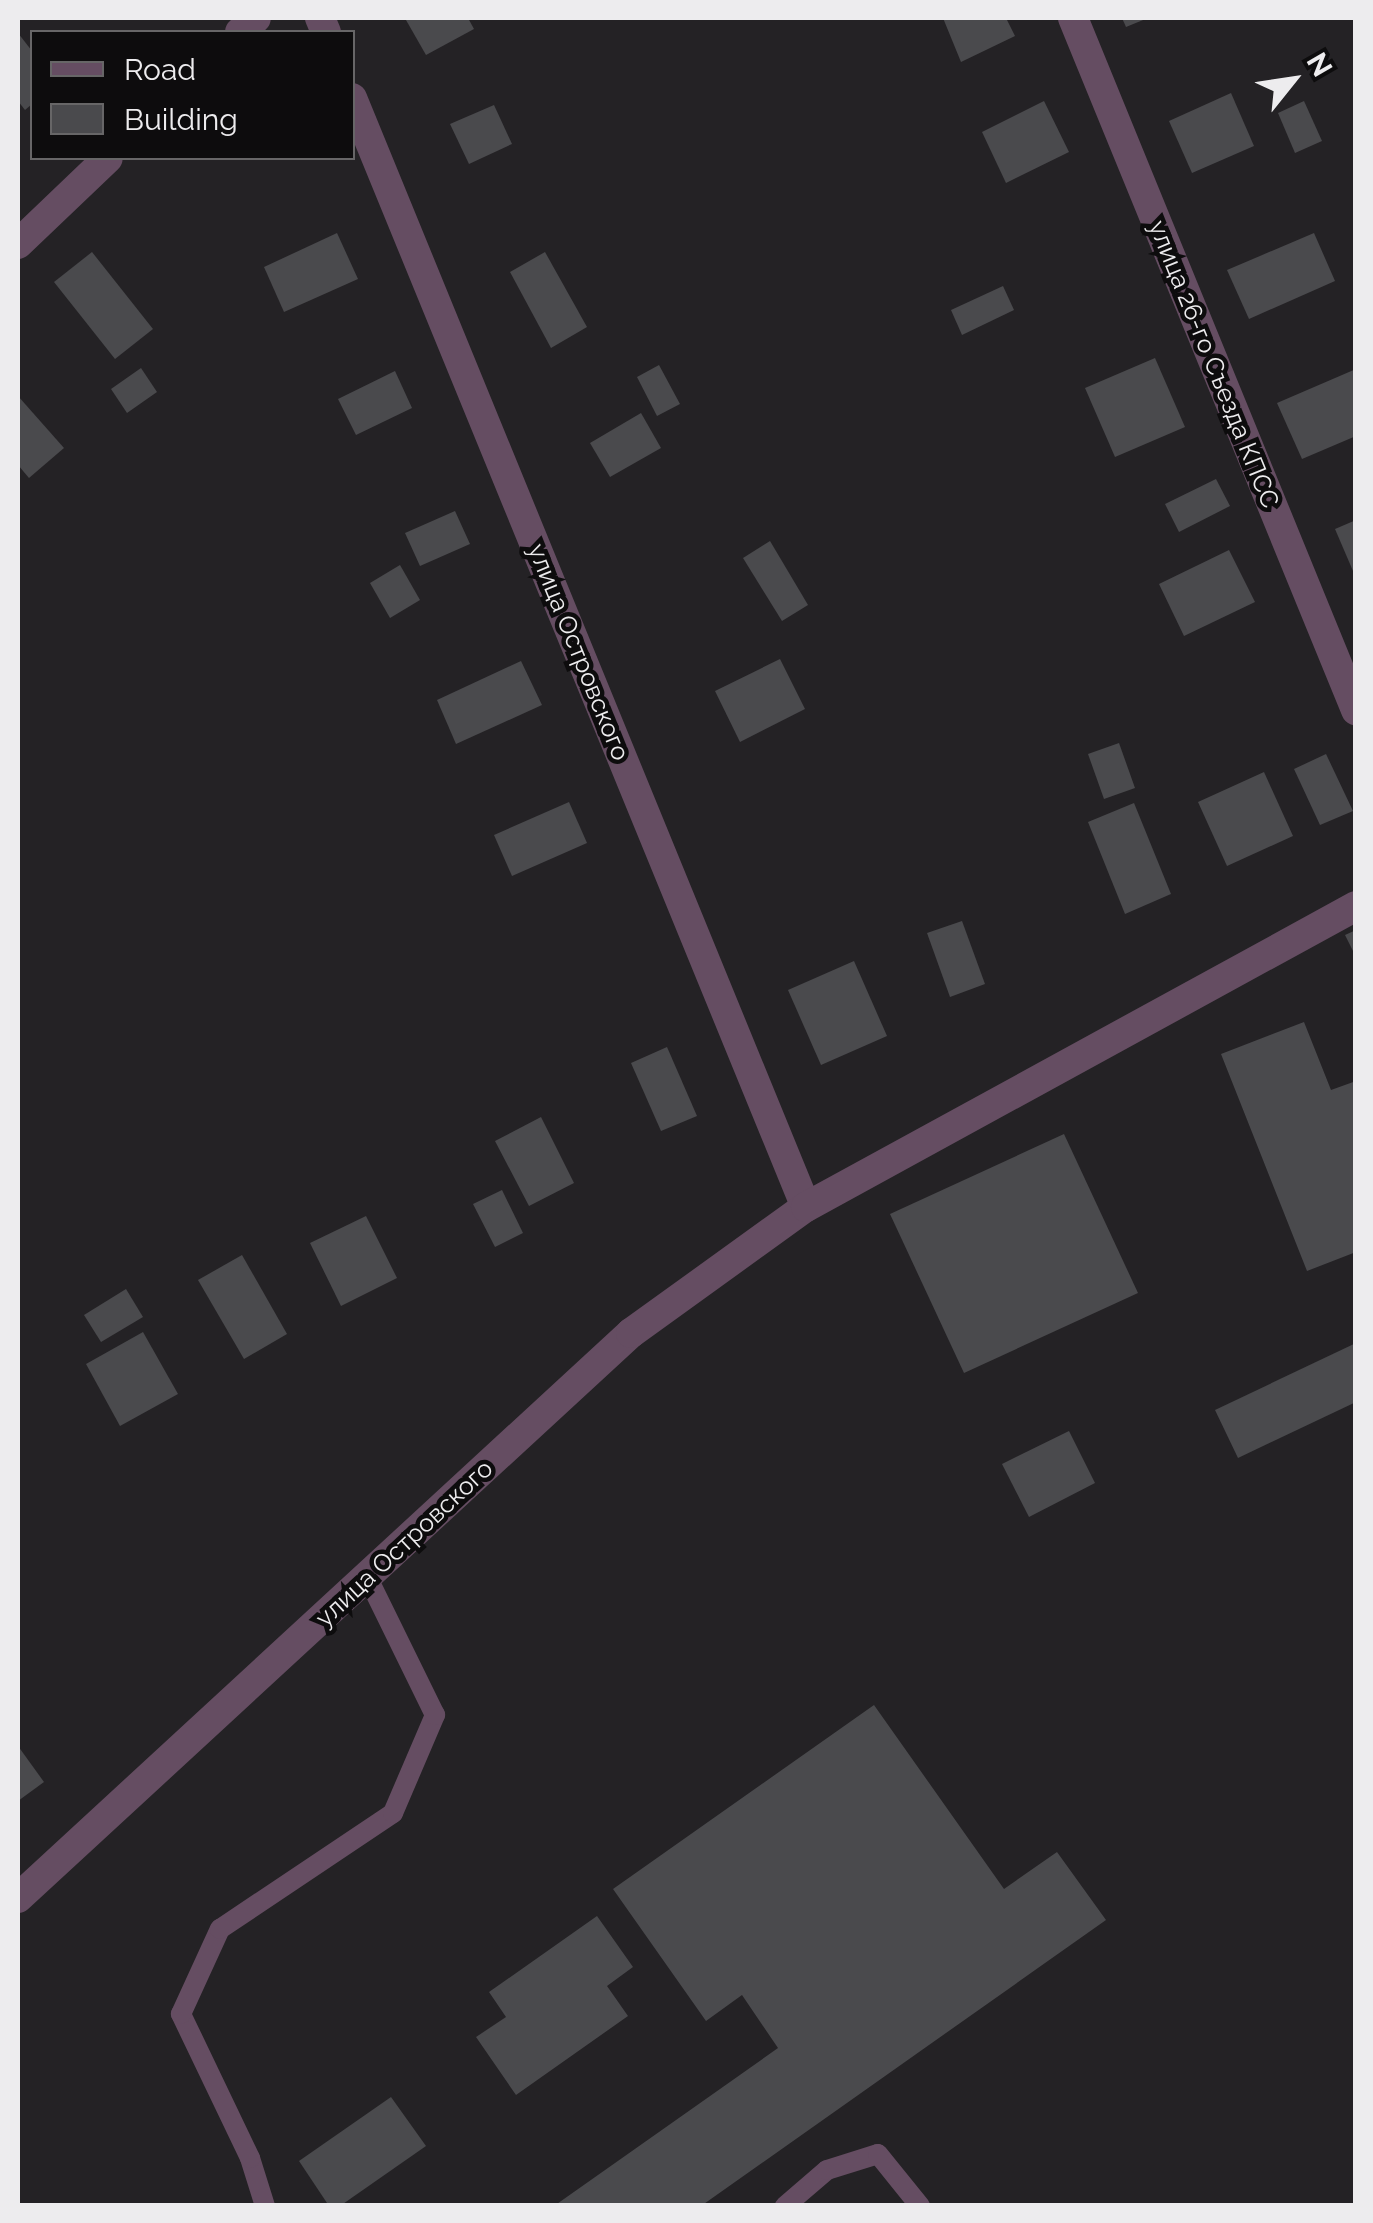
<!DOCTYPE html>
<meta charset="utf-8">
<style>
body{margin:0}
#map{position:relative;width:1373px;height:2223px;overflow:hidden;background:#242225;font-family:Raleway,sans-serif}
div>[style]{position:absolute}
[style*='--x']{left:calc(var(--x)*1px);top:calc(var(--y)*1px);width:calc(var(--w)*1px);rotate:calc(var(--a)*1deg)}
.building>*{inset:0;background:#4a4a4d}
.lane>*{height:20px;margin:-10px;padding:0 10px;transform-origin:10px;border-radius:10px;background:#654d62}
.street>*{height:30px;margin:-15px;padding:0 15px;transform-origin:15px;border-radius:15px;background:#654d62}
span{translate:-50% -50%;white-space:nowrap;text-align:center;line-height:1.15;-webkit-text-stroke:9px #0d0c0d;paint-order:stroke}
.street-label{font-size:25px;color:#edecee}
.frame{position:absolute;inset:0;border:20px solid #edecee;pointer-events:none}
.legend{position:absolute;left:30px;top:30px;width:325px;height:130px;box-sizing:border-box;background:#0d0c0d;border:2px solid #676667;margin:0;padding:12px 18px;list-style:none;font-size:30px;color:#edecee}
.legend li{display:flex;align-items:center;gap:20px;height:50px}
.legend b{width:50px;border:2px solid #676667}
.north{position:absolute;left:1243px;top:30px;width:100px;height:100px;-webkit-text-stroke:8px #0d0c0d;paint-order:stroke;rotate:60deg;font-size:28px;font-weight:700;line-height:40px;text-align:center;color:#edecee}
.north::after{content:'';display:block;margin:auto;width:35px;height:45px;background:#edecee;clip-path:polygon(50% 0,100% 100%,50% 72%,0 100%)}
</style>
<div id="map">
<div class="building">
<div style="clip-path:polygon(411px 18px,468px 18px,474px 29px,426px 55px,406px 20px)"></div>
<div style="clip-path:polygon(943px 18px,1006px 18px,1015px 36px,961px 62px)"></div>
<div style="clip-path:polygon(1122px 18px,1148px 18px,1126px 27px)"></div>
<div style="clip-path:polygon(18px 33px,32px 51px,32px 104px,25px 110px,18px 101px)"></div>
<div style="clip-path:polygon(1231px 93px,1254px 146px,1192px 173px,1169px 121px)"></div>
<div style="clip-path:polygon(1044px 101px,1069px 152px,1006px 183px,982px 132px)"></div>
<div style="clip-path:polygon(1304px 101px,1322px 141px,1295px 153px,1278px 113px)"></div>
<div style="clip-path:polygon(494px 105px,512px 144px,469px 164px,450px 124px)"></div>
<div style="clip-path:polygon(337px 233px,358px 279px,284px 312px,264px 267px)"></div>
<div style="clip-path:polygon(1314px 233px,1335px 281px,1249px 319px,1227px 270px)"></div>
<div style="clip-path:polygon(92px 252px,153px 329px,115px 359px,54px 282px)"></div>
<div style="clip-path:polygon(545px 252px,587px 327px,551px 348px,510px 272px)"></div>
<div style="clip-path:polygon(1003px 286px,1014px 310px,962px 335px,951px 310px)"></div>
<div style="clip-path:polygon(1155px 358px,1185px 427px,1115px 457px,1085px 388px)"></div>
<div style="clip-path:polygon(659px 365px,680px 404px,657px 416px,637px 377px)"></div>
<div style="clip-path:polygon(141px 368px,157px 392px,127px 413px,111px 389px)"></div>
<div style="clip-path:polygon(1356px 369px,1356px 436px,1302px 459px,1277px 403px)"></div>
<div style="clip-path:polygon(395px 371px,412px 408px,356px 435px,338px 399px)"></div>
<div style="clip-path:polygon(18px 396px,64px 448px,29px 478px,18px 465px)"></div>
<div style="clip-path:polygon(641px 413px,661px 448px,610px 477px,590px 443px)"></div>
<div style="clip-path:polygon(1216px 479px,1230px 506px,1179px 532px,1165px 504px)"></div>
<div style="clip-path:polygon(455px 511px,470px 544px,420px 566px,405px 533px)"></div>
<div style="clip-path:polygon(1356px 520px,1356px 578px,1335px 529px)"></div>
<div style="clip-path:polygon(770px 541px,808px 605px,782px 621px,743px 558px)"></div>
<div style="clip-path:polygon(1229px 550px,1255px 602px,1184px 636px,1159px 584px)"></div>
<div style="clip-path:polygon(400px 565px,420px 600px,390px 618px,370px 583px)"></div>
<div style="clip-path:polygon(780px 659px,805px 709px,740px 742px,715px 691px)"></div>
<div style="clip-path:polygon(521px 661px,542px 705px,456px 744px,437px 700px)"></div>
<div style="clip-path:polygon(1119px 743px,1135px 788px,1104px 799px,1088px 754px)"></div>
<div style="clip-path:polygon(1326px 754px,1353px 811px,1320px 825px,1294px 769px)"></div>
<div style="clip-path:polygon(1264px 772px,1293px 836px,1227px 866px,1198px 802px)"></div>
<div style="clip-path:polygon(569px 802px,587px 843px,512px 876px,494px 835px)"></div>
<div style="clip-path:polygon(1134px 803px,1171px 894px,1125px 914px,1088px 822px)"></div>
<div style="clip-path:polygon(962px 921px,985px 984px,950px 997px,927px 933px)"></div>
<div style="clip-path:polygon(1356px 930px,1356px 957px,1345px 935px)"></div>
<div style="clip-path:polygon(854px 961px,887px 1036px,821px 1065px,788px 990px)"></div>
<div style="clip-path:polygon(1304px 1022px,1331px 1090px,1356px 1081px,1356px 1252px,1307px 1271px,1221px 1054px)"></div>
<div style="clip-path:polygon(667px 1047px,697px 1116px,661px 1131px,631px 1063px)"></div>
<div style="clip-path:polygon(541px 1117px,574px 1183px,529px 1206px,495px 1141px)"></div>
<div style="clip-path:polygon(1064px 1134px,1138px 1293px,964px 1373px,890px 1214px)"></div>
<div style="clip-path:polygon(502px 1190px,523px 1233px,495px 1247px,473px 1204px)"></div>
<div style="clip-path:polygon(366px 1216px,397px 1278px,341px 1306px,310px 1243px)"></div>
<div style="clip-path:polygon(242px 1255px,287px 1334px,244px 1359px,198px 1280px)"></div>
<div style="clip-path:polygon(126px 1289px,143px 1317px,101px 1342px,84px 1315px)"></div>
<div style="clip-path:polygon(143px 1332px,178px 1394px,120px 1426px,86px 1364px)"></div>
<div style="clip-path:polygon(1356px 1343px,1356px 1402px,1238px 1458px,1215px 1410px)"></div>
<div style="clip-path:polygon(1069px 1431px,1095px 1483px,1029px 1517px,1002px 1464px)"></div>
<div style="clip-path:polygon(874px 1705px,1004px 1889px,1057px 1852px,1106px 1920px,701px 2206px,554px 2206px,778px 2048px,742px 1995px,706px 2021px,613px 1889px)"></div>
<div style="clip-path:polygon(18px 1746px,44px 1782px,18px 1801px)"></div>
<div style="clip-path:polygon(597px 1916px,633px 1967px,607px 1986px,628px 2016px,516px 2095px,476px 2037px,506px 2017px,489px 1992px)"></div>
<div style="clip-path:polygon(391px 2097px,426px 2146px,340px 2206px,329px 2206px,299px 2161px)"></div>
</div>
<div class="lane">
<div style="--x:265;--y:2206;--w:50;--a:-107.4"></div>
<div style="--x:250;--y:2158;--w:160;--a:-115.6"></div>
<div style="--x:181;--y:2014;--w:94;--a:-65.4"></div>
<div style="--x:220;--y:1929;--w:208;--a:-33.8"></div>
<div style="--x:393;--y:1813;--w:107;--a:-66.8"></div>
<div style="--x:435;--y:1715;--w:155;--a:-116.1"></div>
<div style="--x:785;--y:2206;--w:55;--a:-40.6"></div>
<div style="--x:827;--y:2170;--w:53;--a:-17.4"></div>
<div style="--x:878;--y:2154;--w:67;--a:51.1"></div>
</div>
<div class="street">
<div style="--x:320;--y:18;--w:15;--a:67"></div>
<div style="--x:1073;--y:18;--w:748;--a:67.76"></div>
<div style="--x:240;--y:32;--w:21;--a:-41"></div>
<div style="--x:352;--y:98;--w:1198;--a:67.74"></div>
<div style="--x:18;--y:244;--w:124;--a:-43.7"></div>
<div style="--x:18;--y:1898;--w:834;--a:-42.67"></div>
<div style="--x:631;--y:1333;--w:216;--a:-35.8"></div>
<div style="--x:806;--y:1207;--w:627;--a:-28.69"></div>
</div>
<div class="street-label">
<span style="left:1214px;top:364px;rotate:68deg">улица 26-го Съезда КПСС</span>
<span style="left:579px;top:652px;rotate:68deg">улица Островского</span>
<span style="left:404px;top:1543px;rotate:-43deg">улица Островского</span>
</div>
<div class="frame"></div>
<ul class="legend">
<li><b style="height:12px;background:#654d62"></b>Road</li>
<li><b style="height:28px;background:#4a4a4d"></b>Building</li>
</ul>
<div class="north">N</div>
</div>
